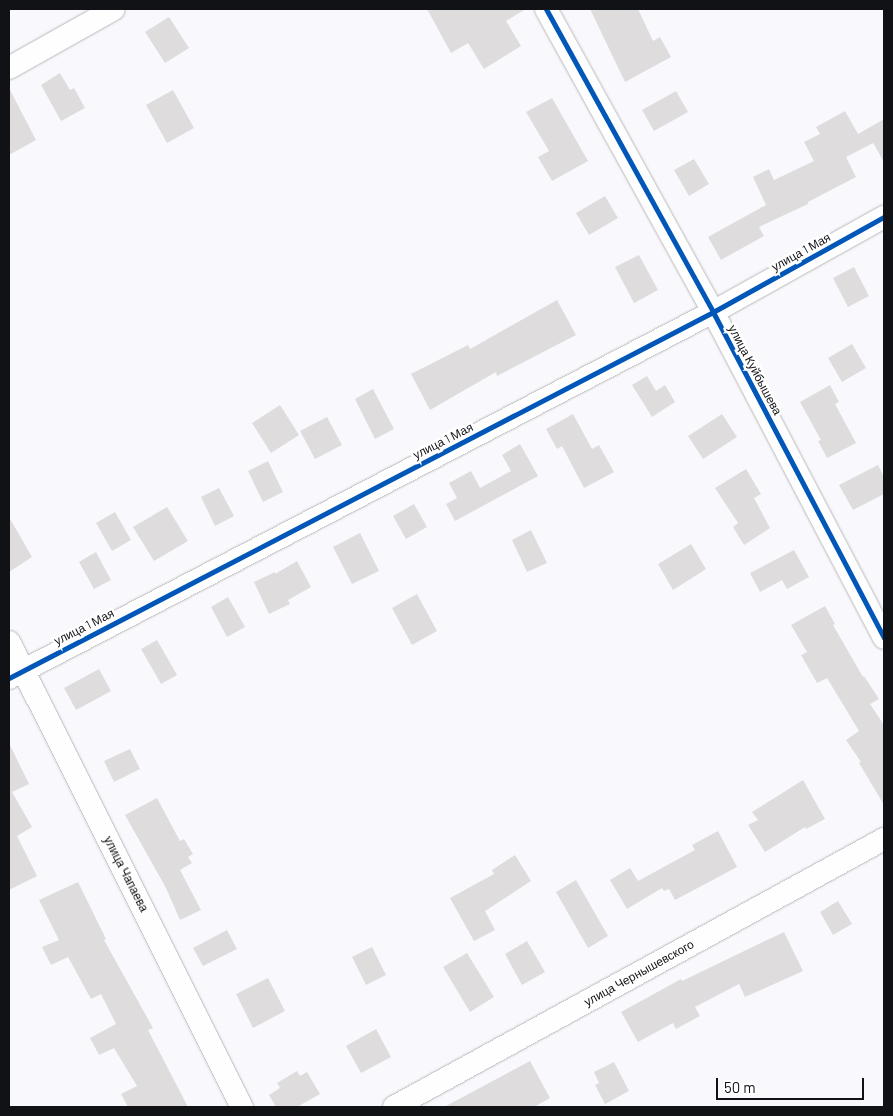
<!DOCTYPE html>
<meta charset="utf-8">
<style>
body{margin:0}
#map{position:relative;width:893px;height:1116px;overflow:hidden;background:#f9f9fd;font-family:Barlow,sans-serif}
div>[style]{position:absolute}
[style*='--x']{left:calc(var(--x)*1px);top:calc(var(--y)*1px);width:calc(var(--w)*1px);rotate:calc(var(--a)*1deg)}
.building>*{inset:0;background:#dedcdd}
.roads{filter:drop-shadow(0 0 1px #b9b9bc) drop-shadow(0 0 1px #b9b9bc)}
.minor>*{height:22px;margin:-11px;padding:0 11px;transform-origin:11px;border-radius:11px;background:#fefeff}
.cycleway>*{height:5px;margin:-2.5px;padding:0 2.5px;transform-origin:2.5px;border-radius:2.5px;background:#0057b8}
span{translate:-50% -50%;white-space:nowrap;text-align:center;line-height:1.15;-webkit-text-stroke:5px #fff;paint-order:stroke}
.street-label{font-size:12px;color:#111215}
.frame{position:absolute;inset:0;border:10px solid #111215;pointer-events:none}
.scale{position:absolute;left:716px;top:1078px;width:148px;height:22px;box-sizing:border-box;border:2px solid #111215;border-top:0;padding-left:6px;font-size:15px;line-height:18px;white-space:nowrap;color:#111215;-webkit-text-stroke:4px #fff;paint-order:stroke}
</style>
<div id="map">
<div class="building">
<div style="clip-path:polygon(427px 9px,526px 9px,506px 21px,521px 46px,484px 69px,468px 43px,451px 53px)"></div>
<div style="clip-path:polygon(590px 9px,638px 9px,653px 41px,660px 37px,671px 57px,625px 82px)"></div>
<div style="clip-path:polygon(169px 17px,189px 48px,165px 63px,145px 32px)"></div>
<div style="clip-path:polygon(60px 73px,70px 90px,74px 88px,85px 108px,61px 121px,41px 85px)"></div>
<div style="clip-path:polygon(9px 88px,36px 140px,9px 155px)"></div>
<div style="clip-path:polygon(173px 90px,194px 128px,167px 143px,146px 105px)"></div>
<div style="clip-path:polygon(676px 91px,688px 112px,654px 131px,642px 110px)"></div>
<div style="clip-path:polygon(552px 98px,588px 161px,552px 181px,538px 157px,549px 151px,526px 112px)"></div>
<div style="clip-path:polygon(845px 111px,858px 134px,884px 119px,884px 162px,873px 143px,846px 157px,856px 177px,808px 202px,808px 204px,759px 227px,764px 236px,721px 260px,708px 237px,766px 205px,753px 177px,769px 169px,774px 180px,814px 161px,804px 142px,820px 134px,816px 127px)"></div>
<div style="clip-path:polygon(694px 159px,709px 184px,689px 196px,674px 170px)"></div>
<div style="clip-path:polygon(605px 196px,618px 218px,589px 235px,576px 213px)"></div>
<div style="clip-path:polygon(639px 255px,658px 290px,634px 303px,615px 267px)"></div>
<div style="clip-path:polygon(854px 267px,869px 296px,848px 307px,833px 278px)"></div>
<div style="clip-path:polygon(557px 300px,576px 335px,497px 376px,496px 372px,430px 410px,411px 374px,468px 345px,470px 349px)"></div>
<div style="clip-path:polygon(852px 344px,866px 368px,842px 382px,828px 358px)"></div>
<div style="clip-path:polygon(647px 376px,656px 391px,665px 385px,675px 402px,652px 417px,632px 385px)"></div>
<div style="clip-path:polygon(830px 385px,839px 402px,835px 404px,856px 443px,827px 458px,818px 441px,821px 440px,800px 402px)"></div>
<div style="clip-path:polygon(373px 389px,394px 429px,375px 439px,355px 399px)"></div>
<div style="clip-path:polygon(280px 405px,299px 435px,271px 453px,252px 423px)"></div>
<div style="clip-path:polygon(573px 414px,592px 449px,599px 445px,614px 472px,584px 488px,562px 446px,557px 449px,546px 429px)"></div>
<div style="clip-path:polygon(722px 414px,737px 437px,703px 459px,688px 436px)"></div>
<div style="clip-path:polygon(327px 417px,342px 445px,315px 459px,300px 431px)"></div>
<div style="clip-path:polygon(520px 444px,538px 476px,455px 521px,446px 504px,457px 498px,449px 483px,471px 471px,480px 488px,511px 471px,502px 455px)"></div>
<div style="clip-path:polygon(268px 461px,283px 492px,263px 502px,248px 471px)"></div>
<div style="clip-path:polygon(878px 465px,884px 477px,884px 494px,853px 510px,839px 485px)"></div>
<div style="clip-path:polygon(746px 469px,761px 494px,754px 498px,770px 528px,744px 545px,733px 527px,738px 523px,715px 488px)"></div>
<div style="clip-path:polygon(219px 488px,234px 516px,215px 526px,201px 497px)"></div>
<div style="clip-path:polygon(414px 504px,427px 527px,406px 539px,393px 516px)"></div>
<div style="clip-path:polygon(167px 507px,188px 541px,154px 561px,133px 527px)"></div>
<div style="clip-path:polygon(115px 512px,131px 540px,112px 551px,96px 523px)"></div>
<div style="clip-path:polygon(9px 517px,32px 557px,9px 572px)"></div>
<div style="clip-path:polygon(531px 530px,547px 563px,527px 572px,512px 540px)"></div>
<div style="clip-path:polygon(360px 533px,379px 571px,352px 584px,333px 547px)"></div>
<div style="clip-path:polygon(691px 544px,706px 569px,673px 590px,658px 564px)"></div>
<div style="clip-path:polygon(794px 550px,809px 577px,787px 589px,782px 580px,760px 592px,750px 573px)"></div>
<div style="clip-path:polygon(96px 552px,111px 580px,94px 589px,79px 562px)"></div>
<div style="clip-path:polygon(297px 561px,311px 587px,288px 600px,290px 604px,269px 614px,254px 582px,275px 572px,275px 574px)"></div>
<div style="clip-path:polygon(417px 594px,437px 631px,412px 645px,392px 608px)"></div>
<div style="clip-path:polygon(228px 597px,245px 627px,227px 637px,211px 607px)"></div>
<div style="clip-path:polygon(825px 606px,835px 624px,833px 625px,863px 677px,864px 676px,879px 699px,870px 704px,884px 725px,884px 805px,859px 763px,861px 762px,846px 740px,859px 731px,827px 678px,817px 683px,801px 655px,807px 652px,791px 625px)"></div>
<div style="clip-path:polygon(157px 640px,177px 675px,161px 684px,141px 649px)"></div>
<div style="clip-path:polygon(99px 669px,111px 691px,76px 710px,64px 688px)"></div>
<div style="clip-path:polygon(9px 743px,29px 784px,12px 792px,32px 827px,17px 836px,37px 876px,9px 890px)"></div>
<div style="clip-path:polygon(130px 749px,140px 769px,114px 782px,104px 761px)"></div>
<div style="clip-path:polygon(803px 780px,825px 819px,806px 829px,805px 827px,765px 852px,748px 825px,758px 820px,752px 812px)"></div>
<div style="clip-path:polygon(157px 798px,180px 841px,184px 839px,193px 854px,188px 857px,192px 863px,180px 870px,201px 910px,180px 920px,166px 888px,125px 815px)"></div>
<div style="clip-path:polygon(718px 831px,737px 867px,675px 900px,669px 889px,664px 891px,662px 888px,627px 909px,610px 880px,630px 868px,638px 881px,695px 850px,692px 845px)"></div>
<div style="clip-path:polygon(515px 855px,531px 881px,485px 911px,495px 930px,474px 941px,450px 898px,494px 874px,492px 870px)"></div>
<div style="clip-path:polygon(576px 880px,608px 936px,588px 948px,556px 892px)"></div>
<div style="clip-path:polygon(78px 882px,106px 939px,104px 940px,153px 1028px,148px 1030px,188px 1107px,128px 1107px,121px 1094px,137px 1086px,114px 1048px,99px 1055px,90px 1038px,116px 1024px,101px 994px,91px 999px,68px 957px,51px 965px,42px 947px,59px 940px,39px 900px)"></div>
<div style="clip-path:polygon(838px 901px,852px 924px,833px 935px,820px 912px)"></div>
<div style="clip-path:polygon(227px 930px,237px 949px,203px 966px,193px 948px)"></div>
<div style="clip-path:polygon(784px 932px,803px 971px,745px 997px,739px 984px,695px 1007px,700px 1016px,676px 1029px,673px 1023px,638px 1042px,621px 1012px,681px 979px,682px 981px)"></div>
<div style="clip-path:polygon(527px 941px,545px 972px,522px 985px,505px 954px)"></div>
<div style="clip-path:polygon(372px 947px,386px 975px,366px 985px,352px 957px)"></div>
<div style="clip-path:polygon(467px 953px,494px 997px,470px 1012px,443px 967px)"></div>
<div style="clip-path:polygon(268px 978px,285px 1011px,253px 1028px,236px 994px)"></div>
<div style="clip-path:polygon(376px 1029px,391px 1057px,361px 1073px,346px 1046px)"></div>
<div style="clip-path:polygon(530px 1061px,550px 1098px,534px 1107px,444px 1107px)"></div>
<div style="clip-path:polygon(614px 1062px,629px 1091px,605px 1104px,595px 1085px,599px 1083px,594px 1072px)"></div>
<div style="clip-path:polygon(297px 1071px,300px 1076px,307px 1072px,320px 1094px,297px 1107px,276px 1107px,269px 1095px,280px 1088px,277px 1083px)"></div>
</div>
<div class="roads">
<div class="minor">
<div style="--x:546;--y:9;--w:346;--a:61.1"></div>
<div style="--x:713;--y:312;--w:368;--a:62.3"></div>
<div style="--x:9;--y:68;--w:120;--a:-29.3"></div>
<div style="--x:9;--y:642;--w:520;--a:63.39"></div>
<div style="--x:9;--y:678;--w:793;--a:-27.47"></div>
<div style="--x:713;--y:312;--w:196;--a:-29.1"></div>
<div style="--x:394;--y:1107;--w:559;--a:-28.68"></div>
</div>
</div>
<div class="cycleway">
<div style="--x:546;--y:9;--w:346;--a:61.1"></div>
<div style="--x:713;--y:312;--w:368;--a:62.3"></div>
<div style="--x:9;--y:678;--w:793;--a:-27.47"></div>
<div style="--x:713;--y:312;--w:196;--a:-29.1"></div>
</div>
<div class="street-label">
<span style="left:801px;top:252px;rotate:-29deg">улица 1 Мая</span>
<span style="left:755px;top:370px;rotate:62deg">улица Куйбышева</span>
<span style="left:443px;top:441px;rotate:-27deg">улица 1 Мая</span>
<span style="left:84px;top:627px;rotate:-27deg">улица 1 Мая</span>
<span style="left:126px;top:874px;rotate:63deg">улица Чапаева</span>
<span style="left:639px;top:973px;rotate:-29deg">улица Чернышевского</span>
</div>
<div class="frame"></div>
<div class="scale">50 m</div>
</div>
